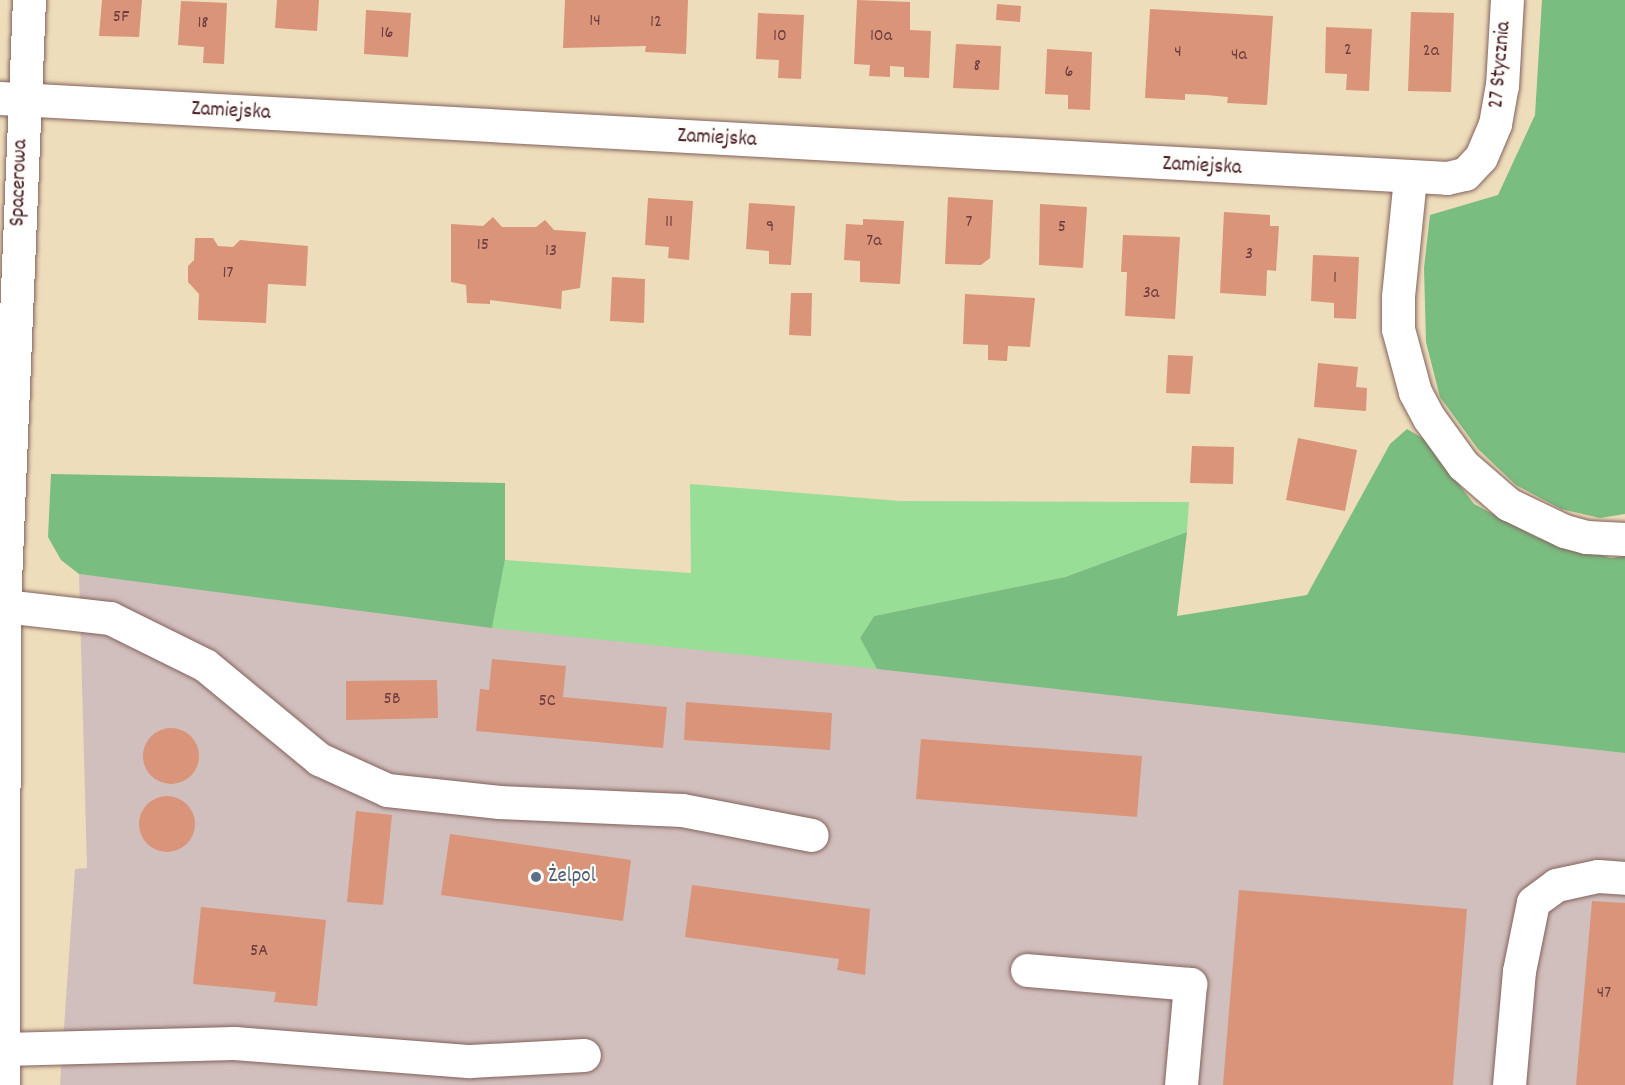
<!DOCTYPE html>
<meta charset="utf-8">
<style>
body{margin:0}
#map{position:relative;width:1625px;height:1085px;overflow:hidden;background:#edb;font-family:Dekko,sans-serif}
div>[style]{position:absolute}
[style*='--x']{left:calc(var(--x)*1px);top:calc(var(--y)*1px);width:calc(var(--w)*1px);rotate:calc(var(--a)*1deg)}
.industrial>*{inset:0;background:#d1bfbd}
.green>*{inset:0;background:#98de97}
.forest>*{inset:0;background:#7abd80}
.building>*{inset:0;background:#d99479}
.round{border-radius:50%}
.roads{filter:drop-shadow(0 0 2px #83625d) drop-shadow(0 0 2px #83625d)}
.minor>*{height:33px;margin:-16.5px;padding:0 16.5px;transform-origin:16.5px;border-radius:16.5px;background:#fff}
.dots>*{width:16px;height:16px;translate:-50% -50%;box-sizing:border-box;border:3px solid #fdfcf7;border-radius:50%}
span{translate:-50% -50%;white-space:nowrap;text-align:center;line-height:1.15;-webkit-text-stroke:4.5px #fdfcf7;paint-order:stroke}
.number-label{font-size:18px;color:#6e3c3e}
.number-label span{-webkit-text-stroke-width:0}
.street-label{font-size:21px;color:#4a1f2b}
.service-label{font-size:21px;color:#4e5e75}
.left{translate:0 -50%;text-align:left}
</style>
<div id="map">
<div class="industrial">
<div style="clip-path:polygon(79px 574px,1625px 753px,1625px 1085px,60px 1085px,75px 869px,87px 868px)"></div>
</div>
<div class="green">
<div style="clip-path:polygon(690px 484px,900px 501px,1189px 502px,1187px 532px,1065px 577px,874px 616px,860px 638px,877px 669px,492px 628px,505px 560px,691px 573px)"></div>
</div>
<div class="forest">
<div style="clip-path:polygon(1542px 0,1625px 0,1625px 514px,1600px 518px,1561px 509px,1516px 485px,1478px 449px,1440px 397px,1426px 342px,1424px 268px,1430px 215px,1498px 195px,1535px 115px)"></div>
<div style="clip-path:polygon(1407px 429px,1424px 439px,1474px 504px,1536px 537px,1611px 558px,1625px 556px,1625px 753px,877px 669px,860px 638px,874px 616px,1065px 577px,1187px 532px,1177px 616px,1307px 595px,1390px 444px)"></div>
<div style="clip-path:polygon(51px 474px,505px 483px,505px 560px,492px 628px,79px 574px,61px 560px,48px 537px)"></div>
</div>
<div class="building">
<div style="clip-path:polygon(102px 0,142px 0,139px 37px,99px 36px)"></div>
<div style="clip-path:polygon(277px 0,319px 0,317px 31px,275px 28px)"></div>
<div style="clip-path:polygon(565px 0,688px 0,686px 54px,645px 52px,646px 46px,563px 48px)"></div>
<div style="clip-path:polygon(857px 0,910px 2px,910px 30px,931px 31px,929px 78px,904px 77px,904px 67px,890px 66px,890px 77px,869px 76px,870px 65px,854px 64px)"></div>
<div style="clip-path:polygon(181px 1px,227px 3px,224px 64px,203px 63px,204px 47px,178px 45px)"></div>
<div style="clip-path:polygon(997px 4px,1021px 6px,1020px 22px,996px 20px)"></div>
<div style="clip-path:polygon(1150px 9px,1273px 16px,1267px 105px,1227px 103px,1228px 97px,1206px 95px,1185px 94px,1185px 100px,1145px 98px)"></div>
<div style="clip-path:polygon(366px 10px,411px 13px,408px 57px,364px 54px)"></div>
<div style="clip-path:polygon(1411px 12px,1454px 13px,1451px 92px,1408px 91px)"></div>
<div style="clip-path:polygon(758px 13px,804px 15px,801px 79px,778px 78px,779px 60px,756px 59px)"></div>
<div style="clip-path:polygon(1326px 27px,1372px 29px,1369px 91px,1346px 90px,1347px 74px,1325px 73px)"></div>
<div style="clip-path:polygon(956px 44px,1001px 46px,999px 90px,953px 88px)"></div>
<div style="clip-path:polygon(1047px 49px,1092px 52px,1090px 110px,1068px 109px,1068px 95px,1045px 94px)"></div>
<div style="clip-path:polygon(948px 197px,993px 200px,990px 258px,981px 265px,945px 264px)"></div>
<div style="clip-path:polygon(648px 198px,693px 201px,689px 260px,668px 258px,669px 247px,645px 245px)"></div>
<div style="clip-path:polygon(749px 203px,795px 206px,791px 265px,769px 264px,769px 251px,746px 249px)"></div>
<div style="clip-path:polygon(1040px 204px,1087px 207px,1083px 268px,1039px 265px)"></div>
<div style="clip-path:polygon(1224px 212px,1270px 215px,1270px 226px,1279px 226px,1276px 271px,1267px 270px,1266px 296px,1220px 293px)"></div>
<div style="clip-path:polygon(493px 217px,502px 227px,536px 227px,545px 220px,554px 230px,586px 232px,580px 288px,562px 291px,561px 309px,490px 300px,490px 304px,467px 303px,466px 285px,451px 282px,451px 224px,483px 226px)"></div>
<div style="clip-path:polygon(863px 219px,904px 221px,900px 284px,860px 282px,860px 261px,844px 260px,846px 224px,863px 225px)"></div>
<div style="clip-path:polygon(1123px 235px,1180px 237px,1175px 319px,1125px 316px,1127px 272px,1121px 272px)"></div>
<div style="clip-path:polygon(195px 238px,213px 238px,218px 246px,233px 247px,240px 240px,308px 246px,306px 286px,268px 284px,266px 323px,198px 320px,199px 294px,188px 282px,188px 266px,194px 260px)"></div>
<div style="clip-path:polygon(1313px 255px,1359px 257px,1356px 319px,1334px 318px,1334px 303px,1311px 301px)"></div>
<div style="clip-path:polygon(612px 277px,645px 279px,644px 323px,610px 321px)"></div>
<div style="clip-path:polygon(791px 293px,812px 293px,811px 336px,789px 335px)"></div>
<div style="clip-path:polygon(965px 294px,1035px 298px,1030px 347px,1008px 346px,1007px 361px,988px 360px,988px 345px,963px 344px)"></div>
<div style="clip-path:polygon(1168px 355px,1193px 356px,1190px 394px,1166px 393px)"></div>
<div style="clip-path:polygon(1318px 363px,1358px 367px,1356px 387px,1367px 388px,1366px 411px,1314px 407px)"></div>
<div style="clip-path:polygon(1298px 438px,1357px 450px,1345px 511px,1286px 500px)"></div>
<div style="clip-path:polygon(1192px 446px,1234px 447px,1233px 484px,1190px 483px)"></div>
<div style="clip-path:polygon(492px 659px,566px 666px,563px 697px,667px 707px,663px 748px,476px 731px,480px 689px,489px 690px)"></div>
<div style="clip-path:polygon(437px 680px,438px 718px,346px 720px,346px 681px)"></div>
<div style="clip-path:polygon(686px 702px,832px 713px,830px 750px,684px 740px)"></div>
<div class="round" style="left:143px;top:728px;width:56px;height:56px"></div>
<div style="clip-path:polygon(921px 739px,1142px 756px,1137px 817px,916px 799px)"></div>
<div class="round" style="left:139px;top:796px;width:56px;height:56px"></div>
<div style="clip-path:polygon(356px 811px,392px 815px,383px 905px,347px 902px)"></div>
<div style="clip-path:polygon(450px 834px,631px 860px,623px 921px,441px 895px)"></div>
<div style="clip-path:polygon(692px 885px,870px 909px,865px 975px,837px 970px,839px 959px,685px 937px)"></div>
<div style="clip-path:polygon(1239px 890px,1467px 909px,1453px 1085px,1223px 1085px)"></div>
<div style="clip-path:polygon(1592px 901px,1625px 903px,1625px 1085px,1576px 1085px)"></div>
<div style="clip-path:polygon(201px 907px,326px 920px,317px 1006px,274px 1002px,276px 992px,193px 984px)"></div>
</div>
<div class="roads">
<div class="minor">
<div style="--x:0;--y:98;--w:1449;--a:3.16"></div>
<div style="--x:1447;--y:178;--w:18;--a:-13"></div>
<div style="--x:1465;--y:174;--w:23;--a:-47"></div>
<div style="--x:1481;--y:157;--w:36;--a:-67"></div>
<div style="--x:1495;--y:124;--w:39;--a:-80"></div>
<div style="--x:1502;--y:86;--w:86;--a:-86.7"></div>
<div style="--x:1410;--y:178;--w:120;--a:95.8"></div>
<div style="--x:1398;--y:297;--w:32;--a:90"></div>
<div style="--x:1398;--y:329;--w:65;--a:74.9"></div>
<div style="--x:1415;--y:392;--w:30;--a:62"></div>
<div style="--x:1429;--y:418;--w:58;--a:54.1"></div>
<div style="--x:1463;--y:465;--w:60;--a:40.9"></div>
<div style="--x:1508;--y:504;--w:62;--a:25.7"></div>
<div style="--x:1564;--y:531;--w:23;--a:15"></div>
<div style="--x:1586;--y:537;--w:39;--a:3"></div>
<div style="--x:4;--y:606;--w:107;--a:6.5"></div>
<div style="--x:110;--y:618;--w:106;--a:26.3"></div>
<div style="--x:205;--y:665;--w:148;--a:39.5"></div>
<div style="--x:319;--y:759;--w:75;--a:24.5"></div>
<div style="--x:387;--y:790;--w:113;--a:6.1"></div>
<div style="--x:499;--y:802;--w:183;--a:2.5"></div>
<div style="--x:682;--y:810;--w:132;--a:10.9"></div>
<div style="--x:1027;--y:970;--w:164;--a:4.9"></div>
<div style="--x:1190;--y:984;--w:101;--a:95.1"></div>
<div style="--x:3;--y:1049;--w:231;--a:-1.5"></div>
<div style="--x:234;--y:1043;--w:237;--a:4.4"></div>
<div style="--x:470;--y:1061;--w:114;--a:-3"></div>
<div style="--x:3;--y:1085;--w:479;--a:-89.9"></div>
<div style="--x:4;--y:606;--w:607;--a:-87.64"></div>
<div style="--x:1509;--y:1085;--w:114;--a:-85"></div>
<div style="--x:1519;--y:971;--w:70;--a:-78.5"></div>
<div style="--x:1533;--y:902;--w:29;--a:-36"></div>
<div style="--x:1556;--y:885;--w:43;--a:-12.1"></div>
<div style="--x:1598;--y:876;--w:27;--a:4"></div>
</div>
</div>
<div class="dots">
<div style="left:536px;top:877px;background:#5c6f8a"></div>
</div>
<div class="number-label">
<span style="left:121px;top:18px">5F</span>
<span style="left:595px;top:22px">14</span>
<span style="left:656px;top:23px">12</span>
<span style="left:203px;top:24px">18</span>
<span style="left:387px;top:34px">16</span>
<span style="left:780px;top:37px">10</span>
<span style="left:881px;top:37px">10a</span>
<span style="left:1348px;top:51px">2</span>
<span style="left:1431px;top:52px">2a</span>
<span style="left:1178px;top:53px">4</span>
<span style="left:1239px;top:56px">4a</span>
<span style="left:977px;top:67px">8</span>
<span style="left:1069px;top:73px">6</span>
<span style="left:669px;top:223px">11</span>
<span style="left:969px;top:223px">7</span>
<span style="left:770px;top:228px">9</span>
<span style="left:1062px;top:228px">5</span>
<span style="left:874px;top:242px">7a</span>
<span style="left:483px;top:246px">15</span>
<span style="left:551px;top:252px">13</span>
<span style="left:1249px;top:255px">3</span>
<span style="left:228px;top:274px">17</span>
<span style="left:1335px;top:279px">1</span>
<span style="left:1151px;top:294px">3a</span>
<span style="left:392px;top:700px">5B</span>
<span style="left:547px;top:702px">5C</span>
<span style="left:259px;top:952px">5A</span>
<span style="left:1604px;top:994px">47</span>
</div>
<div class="street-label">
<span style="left:1501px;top:65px;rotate:-85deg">27 Stycznia</span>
<span style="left:231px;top:112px;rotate:3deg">Zamiejska</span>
<span style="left:717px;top:139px;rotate:3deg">Zamiejska</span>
<span style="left:1202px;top:167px;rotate:3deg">Zamiejska</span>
<span style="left:20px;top:183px;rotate:-88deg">Spacerowa</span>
</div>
<div class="service-label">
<span class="left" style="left:548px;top:877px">Żelpol</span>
</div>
</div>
